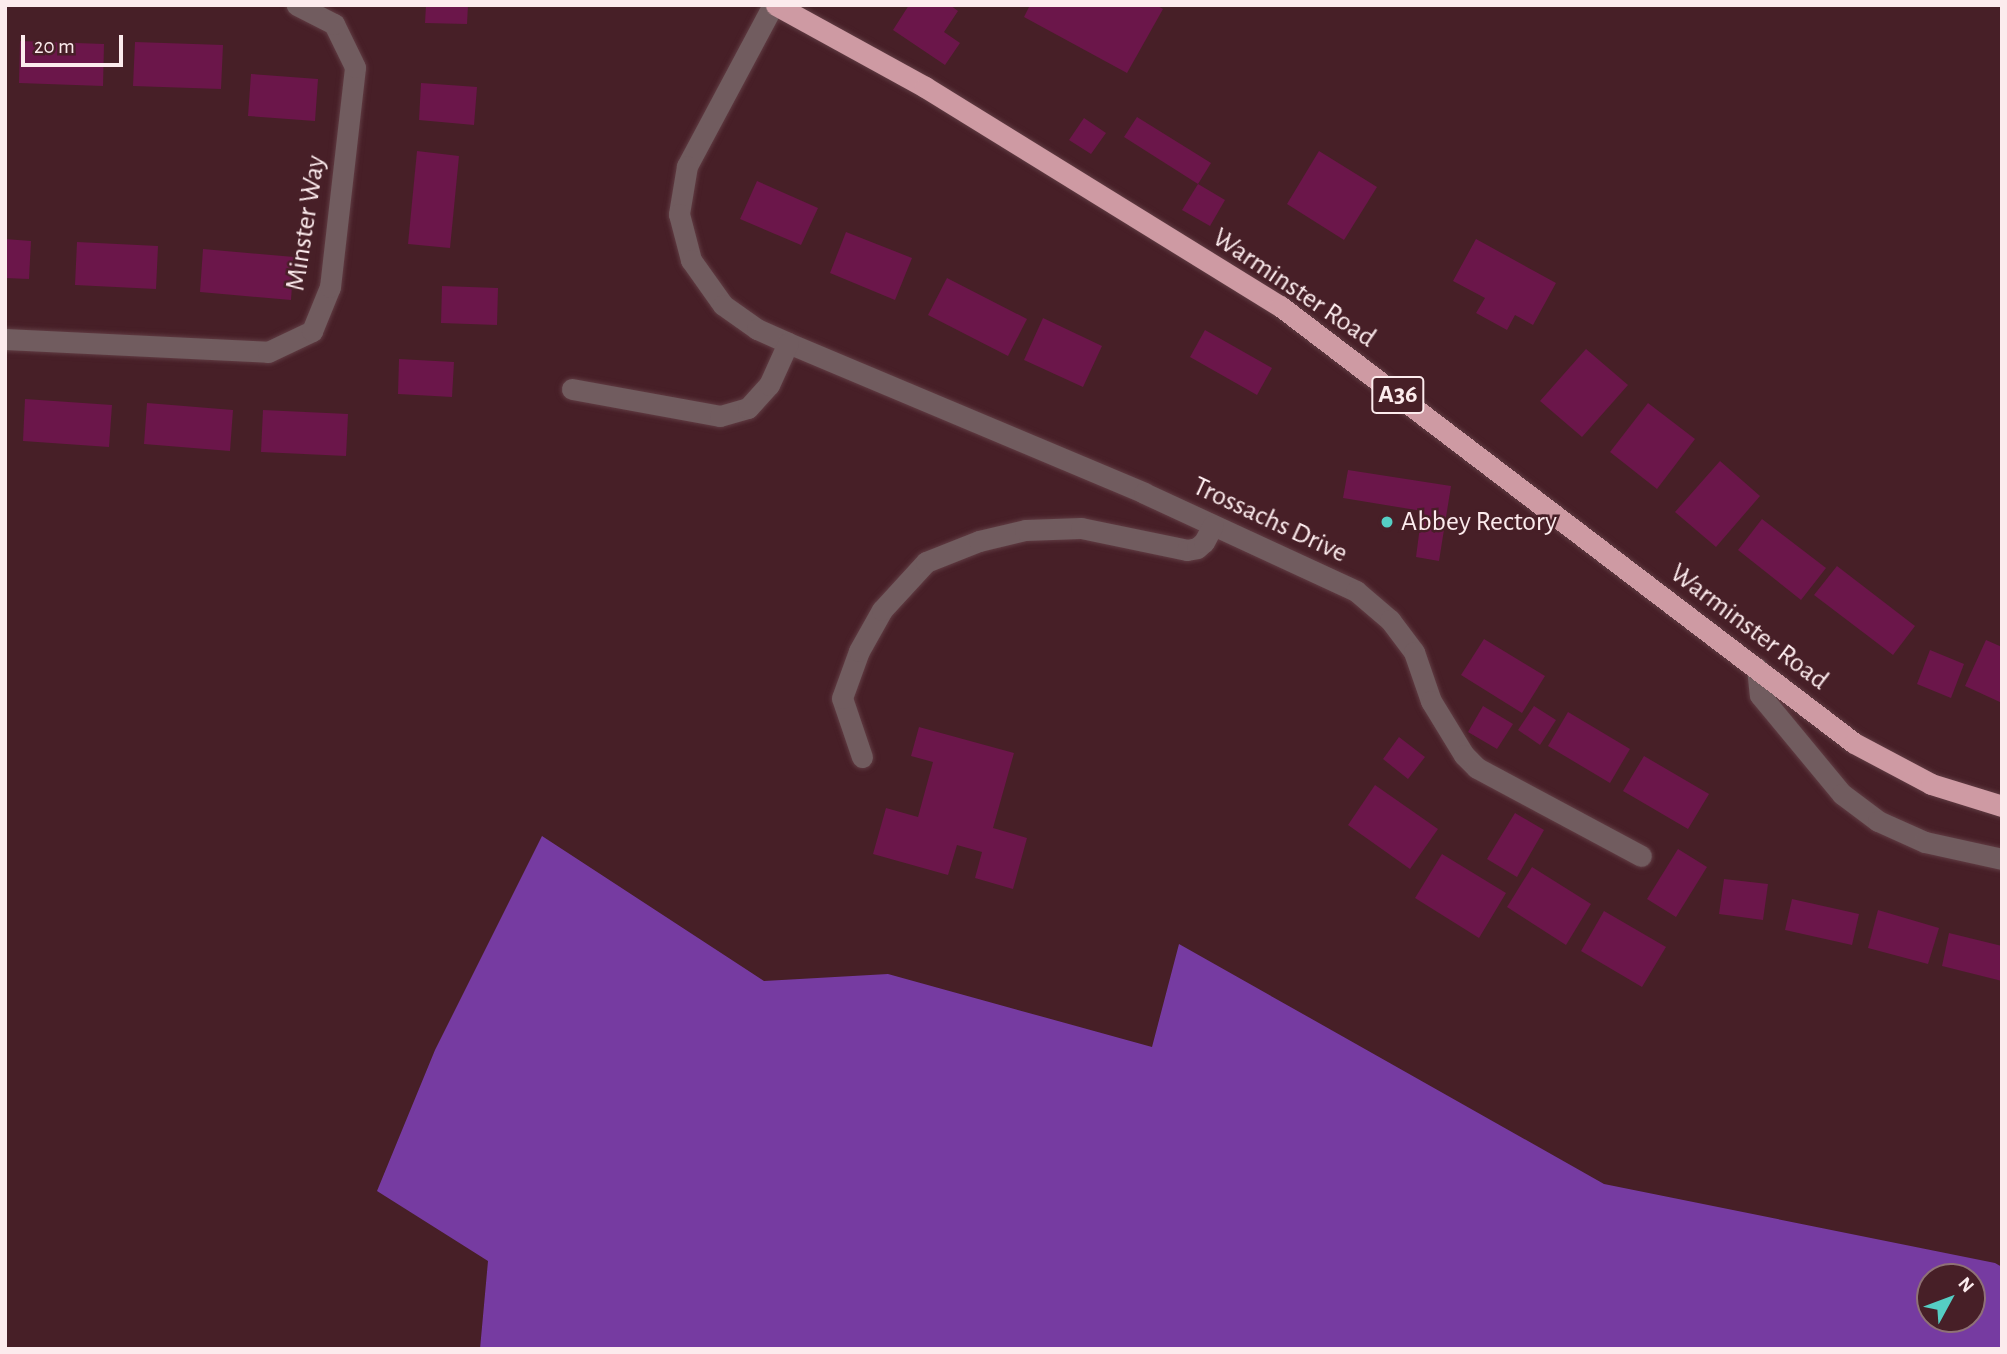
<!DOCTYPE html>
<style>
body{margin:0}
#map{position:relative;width:2007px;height:1354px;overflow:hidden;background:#471f27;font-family:"Alegreya Sans",sans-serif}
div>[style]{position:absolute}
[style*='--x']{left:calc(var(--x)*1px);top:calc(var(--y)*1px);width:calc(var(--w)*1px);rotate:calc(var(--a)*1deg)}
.forest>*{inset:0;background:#763ba1}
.building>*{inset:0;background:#6b164a}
.roads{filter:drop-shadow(0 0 2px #603c43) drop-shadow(0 0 2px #603c43)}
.minor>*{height:21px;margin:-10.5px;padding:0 10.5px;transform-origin:10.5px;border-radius:10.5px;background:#715c5f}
.highway>*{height:21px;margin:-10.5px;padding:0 10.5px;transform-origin:10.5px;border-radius:10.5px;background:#ce9aa3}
.dots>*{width:19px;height:19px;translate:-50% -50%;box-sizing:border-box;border:4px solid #471f27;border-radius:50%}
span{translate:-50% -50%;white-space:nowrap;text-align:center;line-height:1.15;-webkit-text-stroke:5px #471f27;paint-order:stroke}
.shield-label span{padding:2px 5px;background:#471f27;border:2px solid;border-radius:5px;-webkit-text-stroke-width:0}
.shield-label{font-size:26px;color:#fcebed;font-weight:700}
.street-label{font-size:28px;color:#fcebed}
.poi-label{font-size:28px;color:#fcebed}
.left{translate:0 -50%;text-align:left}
.frame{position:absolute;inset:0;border:7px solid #fcebed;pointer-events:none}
.north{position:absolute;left:1916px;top:1263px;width:70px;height:70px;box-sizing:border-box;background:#471f27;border:2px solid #8f7176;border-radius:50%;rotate:49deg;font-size:19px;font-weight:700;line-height:28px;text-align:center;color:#fcebed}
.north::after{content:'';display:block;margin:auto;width:24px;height:32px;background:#55cec4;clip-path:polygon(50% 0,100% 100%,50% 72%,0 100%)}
.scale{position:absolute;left:21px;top:35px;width:102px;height:32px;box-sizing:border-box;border:4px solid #fcebed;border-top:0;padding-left:9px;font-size:21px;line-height:24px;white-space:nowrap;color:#fcebed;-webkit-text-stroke:5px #471f27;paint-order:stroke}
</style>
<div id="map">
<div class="forest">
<div style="clip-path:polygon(evenodd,542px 836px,764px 981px,888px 974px,1152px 1047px,1179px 944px,1604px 1184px,1995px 1263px,2002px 1267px,2002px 1349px,480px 1349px,488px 1261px,377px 1191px,435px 1050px,542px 836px,1930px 1277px,1972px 1277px,1972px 1319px,1930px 1319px,1930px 1277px)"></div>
</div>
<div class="building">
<div style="clip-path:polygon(426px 5px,468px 5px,467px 24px,425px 23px)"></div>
<div style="clip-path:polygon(909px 5px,950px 5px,958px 11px,944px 32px,960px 43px,945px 65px,893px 30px)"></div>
<div style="clip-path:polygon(1030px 5px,1156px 5px,1163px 9px,1127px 73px,1024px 17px)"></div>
<div style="clip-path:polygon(20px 41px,104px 44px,103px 86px,19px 83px)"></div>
<div style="clip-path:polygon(135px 42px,223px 45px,221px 89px,133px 86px)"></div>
<div style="clip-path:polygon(251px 74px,318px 79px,315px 121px,248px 116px)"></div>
<div style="clip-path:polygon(421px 83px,477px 87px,474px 125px,419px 120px)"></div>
<div style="clip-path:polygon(1137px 117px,1211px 163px,1198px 184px,1124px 137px)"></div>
<div style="clip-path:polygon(1084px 118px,1106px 133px,1091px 154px,1069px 140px)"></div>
<div style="clip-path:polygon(417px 151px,459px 156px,450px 248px,408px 244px)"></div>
<div style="clip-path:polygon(1319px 151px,1377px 187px,1344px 240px,1287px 204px)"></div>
<div style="clip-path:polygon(757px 181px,818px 208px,801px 245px,740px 219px)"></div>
<div style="clip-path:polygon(1198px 184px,1225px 200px,1210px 226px,1182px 210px)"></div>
<div style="clip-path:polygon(846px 232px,912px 258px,895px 300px,830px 273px)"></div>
<div style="clip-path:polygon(5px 239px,31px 241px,29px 279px,5px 278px)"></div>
<div style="clip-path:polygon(1476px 239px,1556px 283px,1533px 325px,1515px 315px,1507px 330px,1476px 313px,1485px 298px,1453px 281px)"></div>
<div style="clip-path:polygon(77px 242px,158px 246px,156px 289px,75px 285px)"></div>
<div style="clip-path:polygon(203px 249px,294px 257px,291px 300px,200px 292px)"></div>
<div style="clip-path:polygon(947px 278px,1027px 319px,1008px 356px,928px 315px)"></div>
<div style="clip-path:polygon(442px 286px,498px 288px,497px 325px,441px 323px)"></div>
<div style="clip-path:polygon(1043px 318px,1102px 346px,1083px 387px,1024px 360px)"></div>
<div style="clip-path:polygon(1205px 330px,1272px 368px,1257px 395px,1190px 357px)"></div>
<div style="clip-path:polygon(1586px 349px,1628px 385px,1582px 437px,1540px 401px)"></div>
<div style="clip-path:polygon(399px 359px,454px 362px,452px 397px,398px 394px)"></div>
<div style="clip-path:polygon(25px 399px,112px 405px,109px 447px,23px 441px)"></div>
<div style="clip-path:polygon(147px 403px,233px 410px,230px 451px,144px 444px)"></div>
<div style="clip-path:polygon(1648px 403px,1695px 439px,1657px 489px,1610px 452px)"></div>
<div style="clip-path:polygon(263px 410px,348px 414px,346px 456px,261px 452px)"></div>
<div style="clip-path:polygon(1720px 461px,1760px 496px,1716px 547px,1675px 512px)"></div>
<div style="clip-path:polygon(1348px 470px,1451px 486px,1439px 561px,1416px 557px,1422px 511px,1343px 498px)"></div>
<div style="clip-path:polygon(1762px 519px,1826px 568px,1801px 600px,1738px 550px)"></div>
<div style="clip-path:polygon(1837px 566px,1915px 626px,1893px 655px,1814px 595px)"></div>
<div style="clip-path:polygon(1484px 639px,1545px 676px,1522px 713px,1461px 675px)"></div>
<div style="clip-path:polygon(1986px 640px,2002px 647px,2002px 703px,1965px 686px)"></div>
<div style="clip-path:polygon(1930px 650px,1964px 664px,1951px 698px,1917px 684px)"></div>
<div style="clip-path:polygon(1483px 706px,1513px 724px,1497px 749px,1468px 732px)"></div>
<div style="clip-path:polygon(1534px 706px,1556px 720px,1540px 745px,1518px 730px)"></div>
<div style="clip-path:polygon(1568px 712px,1630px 749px,1610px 783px,1548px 746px)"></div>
<div style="clip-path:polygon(919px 727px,1014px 753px,993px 828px,1027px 838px,1013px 889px,975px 878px,982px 852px,957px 845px,948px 875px,873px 854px,886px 808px,918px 817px,933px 762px,911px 756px)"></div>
<div style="clip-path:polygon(1399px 737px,1425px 757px,1408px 779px,1383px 759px)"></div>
<div style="clip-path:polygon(1644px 756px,1709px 794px,1688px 829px,1623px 791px)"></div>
<div style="clip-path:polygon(1375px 785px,1438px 829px,1410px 869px,1348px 825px)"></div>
<div style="clip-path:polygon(1515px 813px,1544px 830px,1517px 877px,1487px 859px)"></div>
<div style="clip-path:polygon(1678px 849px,1707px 867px,1676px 917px,1647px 899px)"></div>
<div style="clip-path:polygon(1442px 854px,1506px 893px,1479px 938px,1415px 898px)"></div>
<div style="clip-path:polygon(1532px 867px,1591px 904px,1566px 945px,1507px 907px)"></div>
<div style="clip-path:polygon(1724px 879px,1768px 884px,1763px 920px,1719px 914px)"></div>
<div style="clip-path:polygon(1792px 899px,1859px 914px,1852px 945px,1785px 930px)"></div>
<div style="clip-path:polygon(1878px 910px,1939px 928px,1928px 964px,1868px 948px)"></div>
<div style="clip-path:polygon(1604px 911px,1666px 947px,1642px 987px,1581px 951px)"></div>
<div style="clip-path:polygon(1949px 933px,2002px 946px,2002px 981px,1942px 966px)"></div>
</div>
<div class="roads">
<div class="minor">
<div style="--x:773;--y:5;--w:183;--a:118.1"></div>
<div style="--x:687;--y:166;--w:49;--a:99.5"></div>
<div style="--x:679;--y:214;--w:48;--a:75.4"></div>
<div style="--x:691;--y:260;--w:55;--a:54.6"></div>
<div style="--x:723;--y:305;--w:42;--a:35.2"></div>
<div style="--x:757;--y:329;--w:34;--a:24"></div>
<div style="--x:788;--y:343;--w:386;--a:22.8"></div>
<div style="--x:1144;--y:493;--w:234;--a:24.8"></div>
<div style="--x:1356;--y:591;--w:45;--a:40.5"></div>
<div style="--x:1390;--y:620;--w:40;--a:53"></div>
<div style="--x:1414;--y:652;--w:52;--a:70.9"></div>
<div style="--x:1431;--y:701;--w:63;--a:58.6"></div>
<div style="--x:1464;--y:755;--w:18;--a:45"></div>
<div style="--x:1477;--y:768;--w:186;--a:28.2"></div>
<div style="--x:5;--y:339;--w:263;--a:2.8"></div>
<div style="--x:268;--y:352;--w:49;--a:-25.5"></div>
<div style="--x:312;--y:331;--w:48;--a:-67.8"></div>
<div style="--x:330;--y:287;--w:221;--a:-83.5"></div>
<div style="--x:355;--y:67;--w:48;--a:-116"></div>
<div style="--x:334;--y:24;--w:42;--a:-152.8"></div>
<div style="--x:572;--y:389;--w:150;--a:10.3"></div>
<div style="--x:720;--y:416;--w:29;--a:-16"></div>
<div style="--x:748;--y:408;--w:31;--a:-48"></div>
<div style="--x:769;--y:385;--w:46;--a:-65.7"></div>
<div style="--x:1757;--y:668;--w:27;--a:84"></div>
<div style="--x:1760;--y:695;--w:129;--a:50.4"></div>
<div style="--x:1842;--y:794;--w:45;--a:36.9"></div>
<div style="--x:1878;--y:821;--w:51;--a:24.1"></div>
<div style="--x:1925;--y:842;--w:79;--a:12.4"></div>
<div style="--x:862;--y:757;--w:62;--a:-108.7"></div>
<div style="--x:842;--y:698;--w:50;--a:-70.1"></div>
<div style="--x:859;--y:651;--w:47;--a:-60.7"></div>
<div style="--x:882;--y:610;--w:65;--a:-47.5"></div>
<div style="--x:926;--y:562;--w:57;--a:-21.6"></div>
<div style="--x:979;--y:541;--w:47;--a:-13.4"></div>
<div style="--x:1025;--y:530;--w:56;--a:-2"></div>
<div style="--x:1081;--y:528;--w:108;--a:11.7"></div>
<div style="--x:1187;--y:550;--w:10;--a:-11"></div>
<div style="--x:1197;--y:548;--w:9;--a:-41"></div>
<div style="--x:1204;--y:542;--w:19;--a:-62"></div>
</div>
<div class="highway">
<div style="--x:776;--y:5;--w:170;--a:28.8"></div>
<div style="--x:925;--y:87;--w:417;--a:31.7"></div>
<div style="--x:1280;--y:306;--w:721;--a:37.28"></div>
<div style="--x:1854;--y:743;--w:87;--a:28"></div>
<div style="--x:1931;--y:784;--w:74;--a:17.2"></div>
</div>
</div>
<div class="dots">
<div style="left:1387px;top:522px;background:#55cec4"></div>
</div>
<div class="shield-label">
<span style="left:1398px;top:395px">A36</span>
</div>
<div class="street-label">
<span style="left:306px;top:223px;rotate:-81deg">Minster Way</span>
<span style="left:1294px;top:288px;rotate:34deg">Warminster Road</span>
<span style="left:1270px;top:520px;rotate:25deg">Trossachs Drive</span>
<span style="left:1749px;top:627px;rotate:37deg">Warminster Road</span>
</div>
<div class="poi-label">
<span class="left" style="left:1401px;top:522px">Abbey Rectory</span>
</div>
<div class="frame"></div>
<div class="north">N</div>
<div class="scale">20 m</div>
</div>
